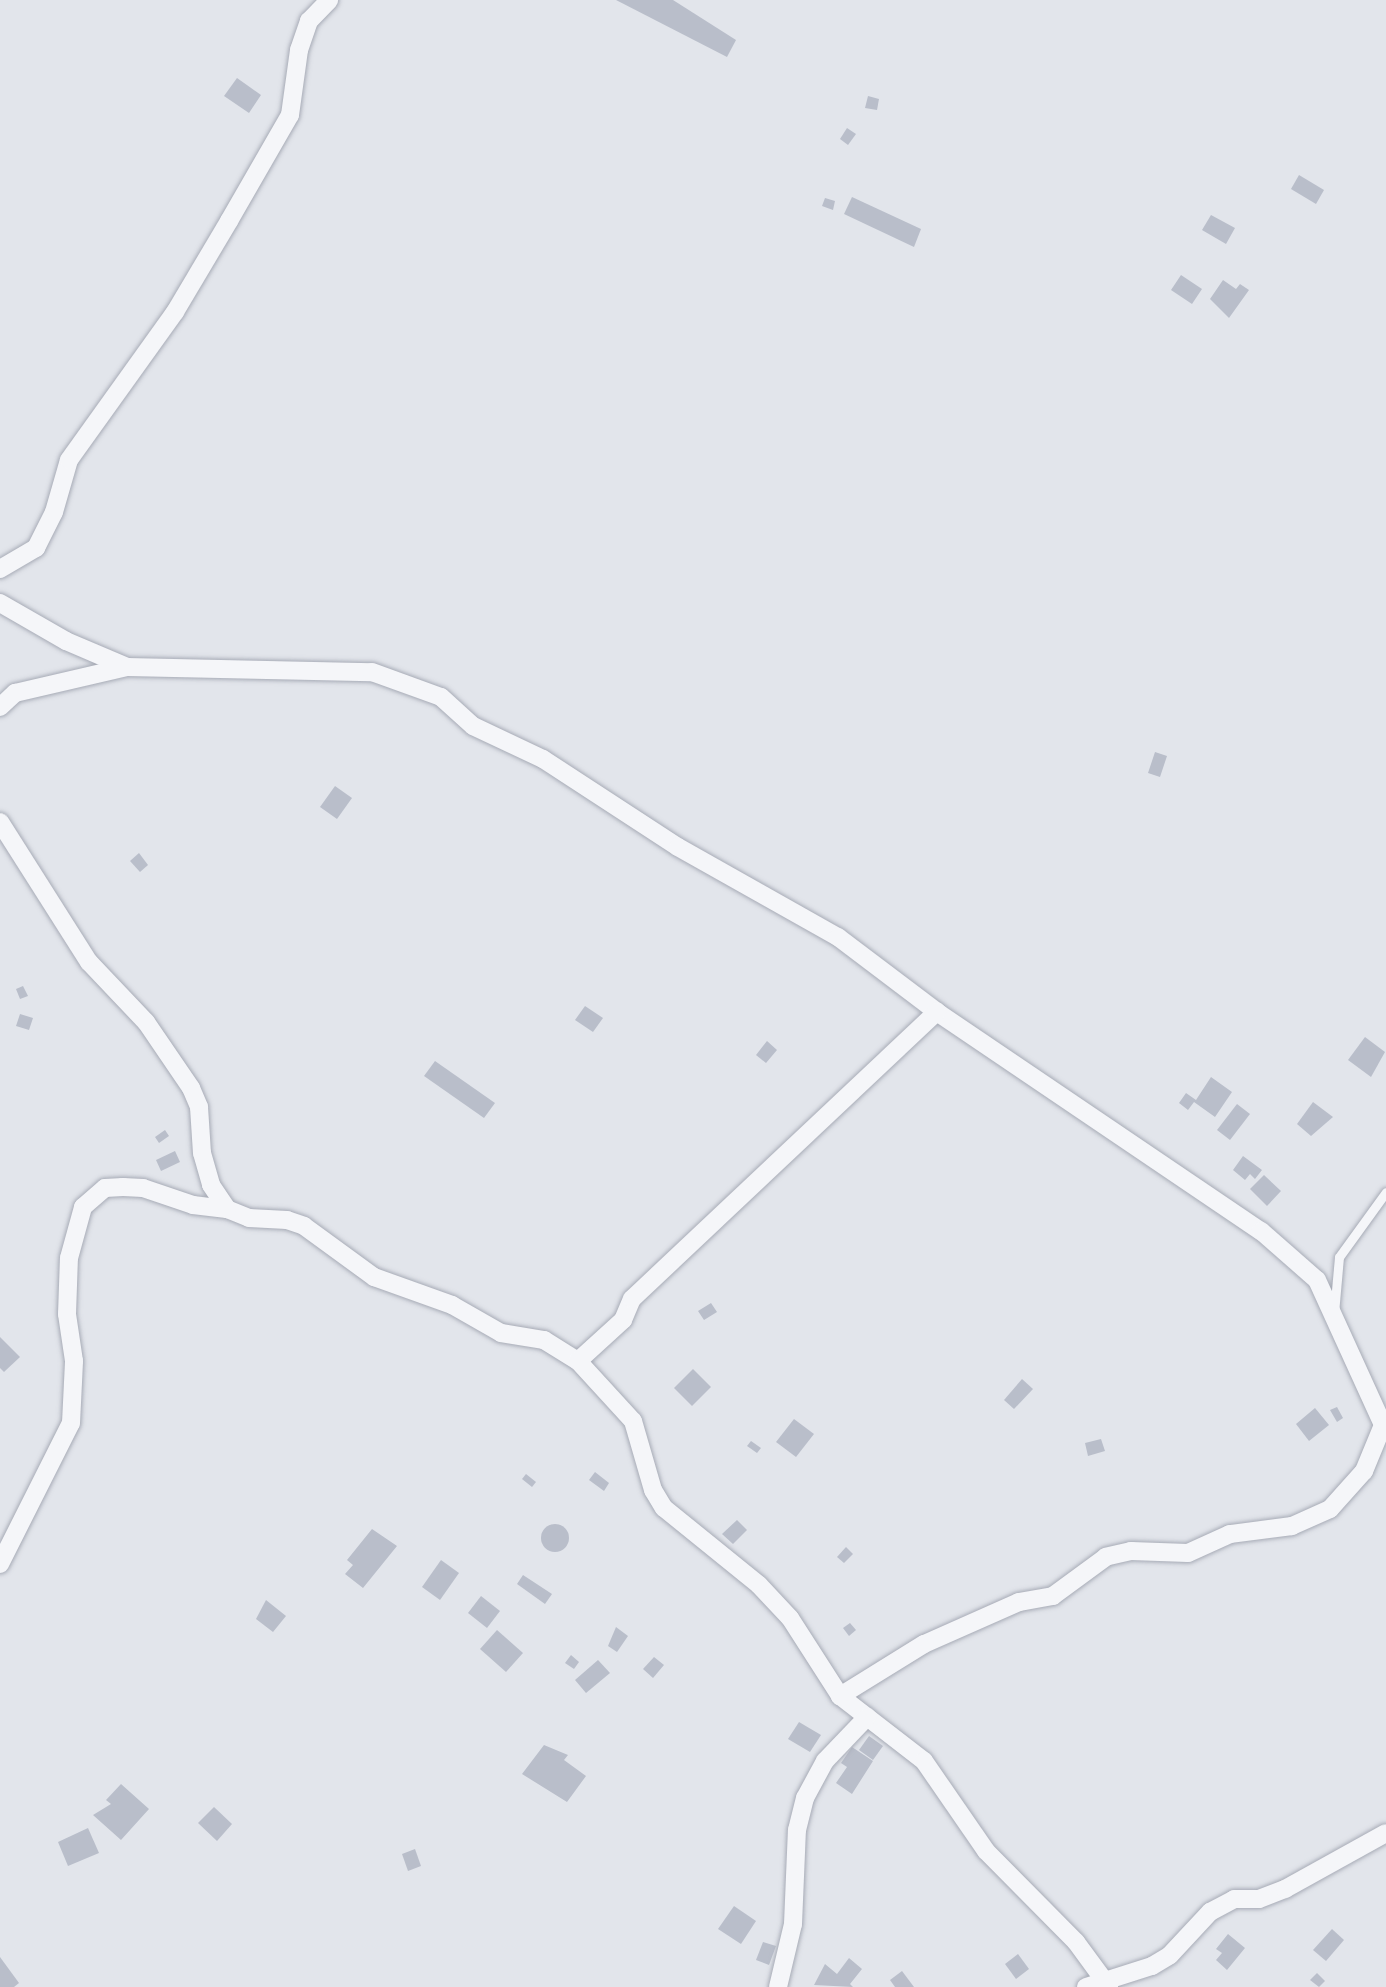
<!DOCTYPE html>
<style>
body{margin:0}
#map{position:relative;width:1386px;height:1987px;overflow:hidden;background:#e2e5eb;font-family:Poppins,sans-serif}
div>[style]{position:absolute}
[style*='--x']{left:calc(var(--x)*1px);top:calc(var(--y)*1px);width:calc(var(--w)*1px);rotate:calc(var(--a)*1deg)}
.building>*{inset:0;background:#b9beca}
.round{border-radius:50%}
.roads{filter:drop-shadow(0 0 2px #a7abb6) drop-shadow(0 0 2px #a7abb6)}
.lane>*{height:9px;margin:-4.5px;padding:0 4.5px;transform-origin:4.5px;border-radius:4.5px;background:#f5f6f9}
.street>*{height:18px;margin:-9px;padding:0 9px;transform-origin:9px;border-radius:9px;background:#f5f6f9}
span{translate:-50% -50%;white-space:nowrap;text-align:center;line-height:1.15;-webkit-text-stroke:6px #f2f4f8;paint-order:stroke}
</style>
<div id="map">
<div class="building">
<div style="clip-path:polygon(616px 0,673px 0,736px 40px,727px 57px)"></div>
<div style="clip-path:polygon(237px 78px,261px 95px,249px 113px,224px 96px)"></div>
<div style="clip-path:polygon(868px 96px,879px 99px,877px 110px,865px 108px)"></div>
<div style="clip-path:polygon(847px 128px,856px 134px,848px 145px,840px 139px)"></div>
<div style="clip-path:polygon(1299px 175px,1324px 190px,1316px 204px,1291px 189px)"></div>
<div style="clip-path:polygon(852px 197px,921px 229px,914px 247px,844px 214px)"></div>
<div style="clip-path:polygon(825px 198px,835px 201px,833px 210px,822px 206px)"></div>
<div style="clip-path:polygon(1211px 215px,1235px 228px,1226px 244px,1202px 230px)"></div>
<div style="clip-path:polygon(1181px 275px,1202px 289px,1192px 304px,1171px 290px)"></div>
<div style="clip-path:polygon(1223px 280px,1236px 289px,1240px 284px,1249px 290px,1229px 318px,1210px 299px)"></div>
<div style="clip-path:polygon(1155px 752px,1167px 756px,1160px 777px,1148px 773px)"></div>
<div style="clip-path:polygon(335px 786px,352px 798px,337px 819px,320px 807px)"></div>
<div style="clip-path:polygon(139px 853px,148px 865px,140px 872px,130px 861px)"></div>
<div style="clip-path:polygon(23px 986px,28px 996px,20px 999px,16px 989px)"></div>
<div style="clip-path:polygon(585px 1006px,603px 1018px,593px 1032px,575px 1020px)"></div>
<div style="clip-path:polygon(20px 1014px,33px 1018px,29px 1030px,16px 1026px)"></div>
<div style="clip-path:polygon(1365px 1037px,1385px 1052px,1371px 1077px,1348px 1060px)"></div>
<div style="clip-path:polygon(767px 1041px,777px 1050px,766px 1063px,756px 1055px)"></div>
<div style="clip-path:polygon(435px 1061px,495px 1103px,484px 1118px,424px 1076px)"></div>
<div style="clip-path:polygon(1211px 1077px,1232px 1092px,1215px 1117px,1194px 1102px,1188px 1110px,1179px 1103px,1186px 1093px,1196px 1100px)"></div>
<div style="clip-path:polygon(1313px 1102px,1333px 1117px,1311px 1136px,1297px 1124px)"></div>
<div style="clip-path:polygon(1237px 1104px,1250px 1114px,1230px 1140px,1217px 1130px)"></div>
<div style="clip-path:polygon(165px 1130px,169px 1136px,159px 1143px,155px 1137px)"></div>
<div style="clip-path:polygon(175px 1151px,180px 1162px,161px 1171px,156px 1160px)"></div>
<div style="clip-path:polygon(1243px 1156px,1262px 1170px,1255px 1179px,1250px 1174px,1245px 1180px,1233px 1170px)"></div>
<div style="clip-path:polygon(1264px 1175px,1281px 1191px,1267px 1206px,1250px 1189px)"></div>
<div style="clip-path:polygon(711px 1303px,717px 1312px,704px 1320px,698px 1311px)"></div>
<div style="clip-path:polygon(0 1337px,20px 1357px,4px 1372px,0 1368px)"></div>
<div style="clip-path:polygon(693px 1369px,711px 1387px,692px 1406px,674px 1388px)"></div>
<div style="clip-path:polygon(1022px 1379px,1033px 1389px,1014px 1409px,1004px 1400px)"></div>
<div style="clip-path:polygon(1337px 1407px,1343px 1418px,1337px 1422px,1330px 1410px)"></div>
<div style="clip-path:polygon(1315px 1408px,1329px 1425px,1309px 1441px,1296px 1424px)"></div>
<div style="clip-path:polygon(794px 1419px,814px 1434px,796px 1457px,776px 1442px)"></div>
<div style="clip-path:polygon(1101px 1439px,1105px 1451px,1088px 1456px,1085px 1443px)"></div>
<div style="clip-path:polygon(751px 1441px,761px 1448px,757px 1453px,747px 1446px)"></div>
<div style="clip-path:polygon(595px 1472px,609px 1483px,604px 1491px,589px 1480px)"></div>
<div style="clip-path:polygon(526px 1474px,536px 1482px,532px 1487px,522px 1479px)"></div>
<div style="clip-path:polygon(737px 1520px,747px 1530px,733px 1544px,722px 1534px)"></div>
<div class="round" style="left:541px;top:1524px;width:28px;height:28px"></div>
<div style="clip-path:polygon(372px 1529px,397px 1546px,363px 1588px,345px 1574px,353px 1565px,347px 1560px)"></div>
<div style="clip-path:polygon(846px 1547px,853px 1554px,844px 1563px,837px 1557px)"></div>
<div style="clip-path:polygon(441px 1560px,459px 1573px,440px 1600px,422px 1587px)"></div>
<div style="clip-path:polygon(523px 1575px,552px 1594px,545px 1604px,517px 1584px)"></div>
<div style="clip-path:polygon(481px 1596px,500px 1611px,487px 1628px,468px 1613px)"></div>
<div style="clip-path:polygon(266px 1600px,286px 1616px,273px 1632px,256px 1619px)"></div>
<div style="clip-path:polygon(850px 1623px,856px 1630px,849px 1636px,843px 1628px)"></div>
<div style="clip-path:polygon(616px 1627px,628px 1636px,617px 1652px,608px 1646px)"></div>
<div style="clip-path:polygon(497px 1630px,523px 1653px,506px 1672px,480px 1649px)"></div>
<div style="clip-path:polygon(571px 1655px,579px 1662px,574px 1669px,565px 1663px)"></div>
<div style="clip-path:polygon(654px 1657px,664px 1665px,653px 1678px,643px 1669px)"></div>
<div style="clip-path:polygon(598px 1660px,610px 1673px,586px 1693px,575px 1680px)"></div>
<div style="clip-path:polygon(799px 1722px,821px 1735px,810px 1752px,788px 1739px)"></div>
<div style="clip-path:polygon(869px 1736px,883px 1746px,873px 1760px,859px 1750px)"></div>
<div style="clip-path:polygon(544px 1745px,568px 1755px,564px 1760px,586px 1776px,567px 1802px,522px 1774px)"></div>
<div style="clip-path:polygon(852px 1747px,873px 1761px,852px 1794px,836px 1783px,847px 1767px,841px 1763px)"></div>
<div style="clip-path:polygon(121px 1784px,149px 1809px,121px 1840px,93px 1815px,111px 1804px,106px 1800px)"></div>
<div style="clip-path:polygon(214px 1807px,232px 1824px,217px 1841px,198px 1823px)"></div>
<div style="clip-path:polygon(88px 1828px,99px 1853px,68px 1866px,58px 1842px)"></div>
<div style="clip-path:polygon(415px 1849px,421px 1866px,408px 1871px,402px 1854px)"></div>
<div style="clip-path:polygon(734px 1906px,756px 1921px,741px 1944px,718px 1929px)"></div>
<div style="clip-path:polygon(1332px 1929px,1344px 1940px,1326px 1961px,1313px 1950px)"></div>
<div style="clip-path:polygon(1228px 1934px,1245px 1948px,1227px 1970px,1216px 1960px,1222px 1953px,1216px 1949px)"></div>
<div style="clip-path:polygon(763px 1942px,776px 1946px,769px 1965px,756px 1960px)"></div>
<div style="clip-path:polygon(1018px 1954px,1029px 1969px,1016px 1979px,1005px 1964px)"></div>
<div style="clip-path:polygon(0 1957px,19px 1983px,14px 1987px,0 1987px)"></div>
<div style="clip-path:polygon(849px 1958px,862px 1969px,850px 1984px,853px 1987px,814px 1985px,825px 1964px,837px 1974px)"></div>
<div style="clip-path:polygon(902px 1971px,914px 1987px,895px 1987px,890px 1980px)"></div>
<div style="clip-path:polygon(1317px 1973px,1325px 1981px,1319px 1987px,1310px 1980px)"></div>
</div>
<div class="roads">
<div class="lane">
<div style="--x:1334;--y:1313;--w:56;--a:-84.9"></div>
<div style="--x:1339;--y:1257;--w:80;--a:-54.1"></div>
</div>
<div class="street">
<div style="--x:0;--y:569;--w:42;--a:-30.3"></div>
<div style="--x:36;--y:548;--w:40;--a:-63.4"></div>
<div style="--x:54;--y:512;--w:54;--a:-73.9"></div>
<div style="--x:69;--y:460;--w:182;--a:-54.4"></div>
<div style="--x:175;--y:312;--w:106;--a:-59.3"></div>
<div style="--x:229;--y:221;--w:122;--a:-60.1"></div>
<div style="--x:290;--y:115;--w:66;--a:-82.1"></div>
<div style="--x:299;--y:50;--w:31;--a:-71"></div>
<div style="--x:309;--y:21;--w:29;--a:-46"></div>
<div style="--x:0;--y:603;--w:76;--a:29.9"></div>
<div style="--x:66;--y:641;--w:66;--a:23.1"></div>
<div style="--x:0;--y:707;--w:21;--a:-43"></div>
<div style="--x:15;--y:693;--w:115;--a:-13.1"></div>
<div style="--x:127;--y:667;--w:245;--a:1.2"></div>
<div style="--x:372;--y:672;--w:73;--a:19.9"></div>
<div style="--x:441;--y:697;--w:43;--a:42.2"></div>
<div style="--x:473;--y:726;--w:77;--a:25.2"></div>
<div style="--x:543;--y:759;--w:161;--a:33.1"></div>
<div style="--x:678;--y:847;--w:184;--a:29.4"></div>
<div style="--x:838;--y:937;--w:124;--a:37.1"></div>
<div style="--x:937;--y:1012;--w:391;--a:34.1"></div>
<div style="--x:1261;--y:1231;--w:74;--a:41.2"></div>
<div style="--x:1317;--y:1280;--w:159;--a:65.5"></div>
<div style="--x:1383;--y:1425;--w:50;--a:112.4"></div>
<div style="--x:1364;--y:1471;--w:51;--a:131.8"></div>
<div style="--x:1330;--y:1509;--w:42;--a:155.9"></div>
<div style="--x:1292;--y:1526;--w:63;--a:172.6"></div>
<div style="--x:1230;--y:1534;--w:46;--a:155.7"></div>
<div style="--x:1188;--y:1553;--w:57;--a:-178"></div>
<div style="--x:1131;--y:1551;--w:26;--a:167"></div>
<div style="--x:1106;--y:1557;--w:66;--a:143.7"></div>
<div style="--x:1053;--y:1596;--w:35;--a:170"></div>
<div style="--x:1019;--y:1602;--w:104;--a:156.1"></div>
<div style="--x:924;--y:1644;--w:99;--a:148.2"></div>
<div style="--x:0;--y:822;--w:166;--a:57.6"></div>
<div style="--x:89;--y:962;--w:83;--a:46.5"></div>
<div style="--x:146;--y:1022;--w:80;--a:55.7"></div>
<div style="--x:191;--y:1088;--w:21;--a:67"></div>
<div style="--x:199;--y:1107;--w:46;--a:86.3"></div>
<div style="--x:202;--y:1153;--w:33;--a:74"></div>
<div style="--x:211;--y:1185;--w:29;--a:56"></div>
<div style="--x:227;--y:1209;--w:24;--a:22"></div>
<div style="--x:249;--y:1218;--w:38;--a:3"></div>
<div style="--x:287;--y:1220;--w:18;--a:19"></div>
<div style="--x:304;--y:1226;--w:87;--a:36.1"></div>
<div style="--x:374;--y:1277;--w:83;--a:19.7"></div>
<div style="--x:452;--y:1305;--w:56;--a:29.7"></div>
<div style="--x:501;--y:1333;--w:44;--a:9.2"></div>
<div style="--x:544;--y:1340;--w:40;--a:32"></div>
<div style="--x:578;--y:1361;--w:81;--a:47.5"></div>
<div style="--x:633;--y:1421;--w:72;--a:73.8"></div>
<div style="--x:653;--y:1490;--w:21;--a:59"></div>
<div style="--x:664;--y:1508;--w:122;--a:39"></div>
<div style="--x:759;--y:1585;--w:45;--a:46.8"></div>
<div style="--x:790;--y:1618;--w:93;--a:57.3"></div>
<div style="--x:840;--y:1696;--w:106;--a:37.7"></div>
<div style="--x:924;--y:1761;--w:109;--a:55.4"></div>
<div style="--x:986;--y:1851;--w:128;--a:45.3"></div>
<div style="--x:1076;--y:1942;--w:56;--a:53.7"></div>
<div style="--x:578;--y:1361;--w:61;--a:-42.3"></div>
<div style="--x:623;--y:1320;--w:23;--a:-67"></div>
<div style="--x:632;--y:1299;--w:419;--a:-43.3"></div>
<div style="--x:0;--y:1564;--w:158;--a:-63.3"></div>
<div style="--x:71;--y:1423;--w:62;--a:-87.2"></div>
<div style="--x:74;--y:1361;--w:48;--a:-98.5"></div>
<div style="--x:67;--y:1314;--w:56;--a:-88"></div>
<div style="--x:69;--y:1258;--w:53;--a:-74.6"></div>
<div style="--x:83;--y:1207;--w:29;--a:-41"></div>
<div style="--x:105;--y:1188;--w:18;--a:-3"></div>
<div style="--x:123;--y:1187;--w:20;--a:3"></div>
<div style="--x:143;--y:1188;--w:53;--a:18.8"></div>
<div style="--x:193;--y:1205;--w:34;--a:7"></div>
<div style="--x:778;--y:1987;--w:65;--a:-76.6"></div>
<div style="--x:793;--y:1924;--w:94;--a:-87.6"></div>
<div style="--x:797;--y:1830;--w:33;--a:-76"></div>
<div style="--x:805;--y:1798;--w:42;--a:-61.6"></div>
<div style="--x:825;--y:1761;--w:61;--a:-46.3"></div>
<div style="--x:1086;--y:1987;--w:69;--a:-17.7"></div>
<div style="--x:1152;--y:1966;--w:21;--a:-31"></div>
<div style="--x:1170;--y:1955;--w:59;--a:-47.1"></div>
<div style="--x:1210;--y:1912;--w:27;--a:-28"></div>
<div style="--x:1234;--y:1899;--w:25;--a:0"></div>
<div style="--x:1259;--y:1899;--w:28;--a:-21"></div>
<div style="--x:1285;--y:1889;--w:115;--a:-29"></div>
</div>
</div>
</div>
